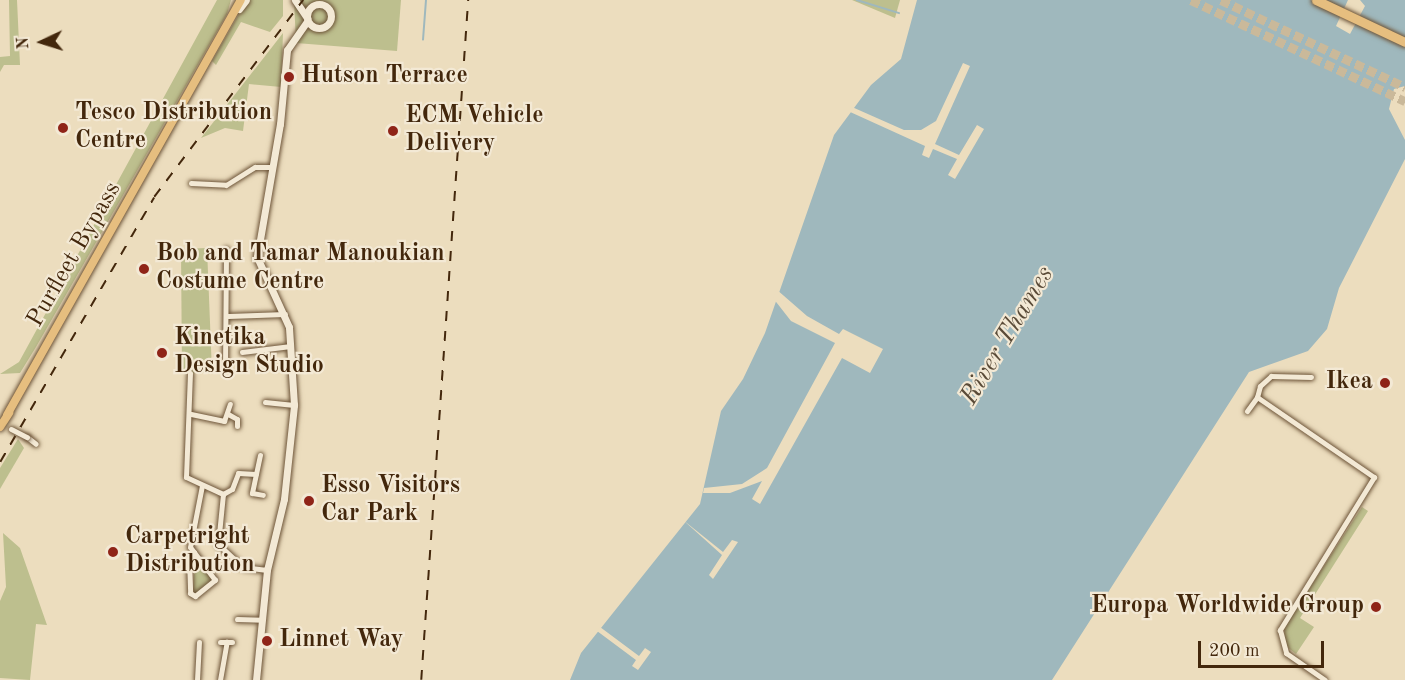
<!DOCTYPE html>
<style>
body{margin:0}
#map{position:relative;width:1405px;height:680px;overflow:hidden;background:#ecddbe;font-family:"Old Standard TT",serif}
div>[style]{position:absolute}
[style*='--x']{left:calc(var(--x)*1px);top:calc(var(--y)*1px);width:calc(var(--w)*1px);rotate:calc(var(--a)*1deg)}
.green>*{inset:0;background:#bdbf8e}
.water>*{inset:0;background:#9fb8bd}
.pier>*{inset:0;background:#ecddbe}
.stream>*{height:1.5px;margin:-0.75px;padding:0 0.75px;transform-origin:0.75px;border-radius:0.75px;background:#9fb8bd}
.highway-tunnel>*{height:9px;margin-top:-4.5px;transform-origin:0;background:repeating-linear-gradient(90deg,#cab99a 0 9px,transparent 0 13.5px)}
.roads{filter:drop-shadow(0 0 2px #6d5438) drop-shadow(0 0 2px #6d5438)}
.street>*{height:5px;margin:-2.5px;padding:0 2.5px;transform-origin:2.5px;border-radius:2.5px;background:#f3e9d5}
.secondary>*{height:7px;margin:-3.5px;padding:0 3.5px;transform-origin:3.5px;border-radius:3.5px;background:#f3e9d5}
.secondary>.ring{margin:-3.5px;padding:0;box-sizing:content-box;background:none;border:7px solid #f3e9d5;border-radius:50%}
.primary>*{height:8px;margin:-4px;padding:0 4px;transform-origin:4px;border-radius:4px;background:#e6be7f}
.highway>*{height:9px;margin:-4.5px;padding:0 4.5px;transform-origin:4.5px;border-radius:4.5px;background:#e6be7f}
.rail>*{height:1.5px;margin-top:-0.75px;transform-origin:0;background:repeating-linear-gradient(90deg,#43270c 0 10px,transparent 0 20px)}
.bridges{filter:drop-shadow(0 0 2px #6d5438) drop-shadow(0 0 2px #6d5438)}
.street-bridge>*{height:5px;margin:-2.5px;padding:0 2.5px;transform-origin:2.5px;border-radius:2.5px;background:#f3e9d5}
.dots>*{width:16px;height:16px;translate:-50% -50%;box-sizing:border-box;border:3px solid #f3e9d5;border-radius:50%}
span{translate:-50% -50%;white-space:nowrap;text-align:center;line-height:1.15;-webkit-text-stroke:4.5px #f3e9d5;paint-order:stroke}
.poi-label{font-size:24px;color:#43270c;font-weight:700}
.left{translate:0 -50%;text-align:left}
.right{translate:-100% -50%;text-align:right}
.street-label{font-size:24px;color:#43270c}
.water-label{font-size:26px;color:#5a4b38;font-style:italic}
.north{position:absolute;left:12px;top:12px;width:60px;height:60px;-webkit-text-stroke:4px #f3e9d5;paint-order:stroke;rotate:266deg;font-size:16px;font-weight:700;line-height:24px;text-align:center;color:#43270c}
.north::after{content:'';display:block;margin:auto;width:21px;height:27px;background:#43270c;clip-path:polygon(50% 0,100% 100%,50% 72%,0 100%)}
.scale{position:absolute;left:1198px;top:641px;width:126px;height:27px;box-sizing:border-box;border:3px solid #43270c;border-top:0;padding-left:8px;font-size:18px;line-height:21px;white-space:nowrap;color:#43270c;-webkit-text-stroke:4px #f3e9d5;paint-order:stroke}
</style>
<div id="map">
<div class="green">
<div style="clip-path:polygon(9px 0,17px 0,20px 65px,4px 65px,0 72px,0 57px,10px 56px)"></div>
<div style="clip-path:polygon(217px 0,231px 0,227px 14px,36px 347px,20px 373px,0 374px,19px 362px)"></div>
<div style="clip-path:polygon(247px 0,283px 0,283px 16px,270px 32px,241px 22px,216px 65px,212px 61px)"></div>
<div style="clip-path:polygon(294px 0,401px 0,397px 51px,296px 43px)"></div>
<div style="clip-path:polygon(852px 0,900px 0,895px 18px)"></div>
<div style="clip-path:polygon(283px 33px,281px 87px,249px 84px,243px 131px,225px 128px,201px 138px)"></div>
<div style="clip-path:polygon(207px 248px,212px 372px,182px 374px,181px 249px)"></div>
<div style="clip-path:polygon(18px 439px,24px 448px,0 489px,0 468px)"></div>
<div style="clip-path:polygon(1362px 507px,1368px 511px,1300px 618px,1314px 627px,1296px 654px,1286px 646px,1284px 628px)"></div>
<div style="clip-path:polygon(3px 533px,20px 548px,47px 625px,36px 624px,30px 680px,0 678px,0 601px,6px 587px)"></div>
<div style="clip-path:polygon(195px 556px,213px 579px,198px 594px,193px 593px)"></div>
</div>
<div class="water">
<div style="clip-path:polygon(917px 0,1348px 0,1336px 26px,1350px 34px,1365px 6px,1360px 0,1405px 0,1405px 86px,1394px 89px,1389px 109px,1405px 140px,1405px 159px,1339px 288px,1327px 329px,1308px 351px,1249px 372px,1052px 680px,570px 680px,581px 653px,700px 504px,721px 411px,743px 379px,765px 333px,834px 135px,871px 85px,901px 59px)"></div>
</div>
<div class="pier">
<div style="clip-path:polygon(963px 63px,970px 66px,935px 144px,959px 155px,977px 125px,984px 129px,955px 179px,948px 175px,957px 159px,933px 149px,929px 158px,922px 155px,925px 146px,848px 111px,852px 107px,904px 130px,921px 130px,936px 121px)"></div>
<div style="clip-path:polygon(776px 289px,807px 316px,839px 334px,843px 329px,883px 349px,870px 373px,842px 358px,760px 504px,752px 499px,762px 481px,730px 493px,703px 493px,704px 488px,742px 484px,767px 468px,835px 343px,791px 321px,773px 298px)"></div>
<div style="clip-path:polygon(683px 520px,723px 552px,732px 540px,738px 542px,713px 579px,709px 575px,722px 555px)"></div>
<div style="clip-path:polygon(600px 627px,639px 656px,645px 648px,651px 652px,638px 670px,632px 666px,636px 660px,597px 631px)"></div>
</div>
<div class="stream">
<div style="--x:857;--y:0;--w:44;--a:17.2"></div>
<div style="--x:423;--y:40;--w:40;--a:-85.7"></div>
</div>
<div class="highway-tunnel">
<div style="--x:1191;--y:0;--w:237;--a:25.3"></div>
<div style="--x:1221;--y:0;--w:204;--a:25.3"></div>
</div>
<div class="roads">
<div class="street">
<div style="--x:191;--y:183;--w:35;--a:3"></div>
<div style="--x:226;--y:185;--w:34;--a:-32"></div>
<div style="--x:255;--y:167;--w:18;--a:0"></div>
<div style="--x:228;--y:316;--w:57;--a:-2"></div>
<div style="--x:242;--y:352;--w:49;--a:-7"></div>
<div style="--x:225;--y:368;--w:119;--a:-89.5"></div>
<div style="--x:190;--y:373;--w:104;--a:92.2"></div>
<div style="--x:186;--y:477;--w:41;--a:24.7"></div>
<div style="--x:1311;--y:377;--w:40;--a:-178.6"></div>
<div style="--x:1271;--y:376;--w:15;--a:138"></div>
<div style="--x:1260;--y:386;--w:11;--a:105"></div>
<div style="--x:1257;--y:397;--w:142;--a:34.4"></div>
<div style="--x:1374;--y:477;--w:180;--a:121.6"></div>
<div style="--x:1280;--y:630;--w:24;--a:75"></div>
<div style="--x:1286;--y:653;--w:47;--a:34.7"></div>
<div style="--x:265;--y:402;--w:29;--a:6"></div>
<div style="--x:1247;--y:411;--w:17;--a:-54"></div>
<div style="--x:191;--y:414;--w:34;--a:12"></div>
<div style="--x:224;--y:421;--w:18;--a:-71"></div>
<div style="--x:228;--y:414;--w:10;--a:29"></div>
<div style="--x:237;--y:419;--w:7;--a:90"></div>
<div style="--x:27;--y:437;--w:11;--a:38"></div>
<div style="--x:260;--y:455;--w:39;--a:102"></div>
<div style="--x:252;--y:493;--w:11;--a:10"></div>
<div style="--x:223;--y:494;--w:50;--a:95.7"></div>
<div style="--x:218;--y:544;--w:34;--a:43"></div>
<div style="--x:243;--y:567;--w:24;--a:7"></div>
<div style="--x:223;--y:494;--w:10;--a:-29"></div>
<div style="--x:232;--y:489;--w:17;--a:-69"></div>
<div style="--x:238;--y:473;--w:18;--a:3"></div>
<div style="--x:194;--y:552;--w:9;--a:126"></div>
<div style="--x:189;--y:559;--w:34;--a:88"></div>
<div style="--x:190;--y:593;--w:6;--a:31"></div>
<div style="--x:195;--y:596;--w:26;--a:-39"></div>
<div style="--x:215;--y:580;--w:41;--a:-127.1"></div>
<div style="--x:190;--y:547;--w:63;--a:-79"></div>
<div style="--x:237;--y:619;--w:25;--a:2"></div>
<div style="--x:220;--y:642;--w:12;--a:0"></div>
<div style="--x:197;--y:680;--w:38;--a:-87"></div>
<div style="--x:220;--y:680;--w:39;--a:-80"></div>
</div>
<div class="secondary">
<div style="--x:295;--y:0;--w:22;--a:56"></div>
<div class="ring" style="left:307px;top:4px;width:17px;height:17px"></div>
<div style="--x:239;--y:9;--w:11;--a:-52"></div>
<div style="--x:256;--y:680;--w:111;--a:-84.3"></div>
<div style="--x:267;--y:570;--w:73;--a:-76.5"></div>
<div style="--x:284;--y:499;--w:95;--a:-83.9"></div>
<div style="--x:294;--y:405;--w:78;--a:-93.7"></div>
<div style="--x:289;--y:327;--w:77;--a:-114.6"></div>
<div style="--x:257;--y:257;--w:135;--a:-80.2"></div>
<div style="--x:280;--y:124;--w:74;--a:-84.6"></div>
<div style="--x:287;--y:50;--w:35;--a:-55"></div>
</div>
<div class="primary">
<div style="--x:7;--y:415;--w:476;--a:-60.6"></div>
<div style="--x:0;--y:427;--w:17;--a:-57"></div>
</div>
<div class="highway">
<div style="--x:1316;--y:0;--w:98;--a:25.3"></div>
</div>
</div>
<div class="rail">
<div style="--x:0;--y:462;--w:306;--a:-59.8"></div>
<div style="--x:154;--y:197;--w:247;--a:-52.9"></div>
<div style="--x:421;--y:680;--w:682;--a:-86.05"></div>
</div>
<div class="bridges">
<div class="street-bridge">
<div style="--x:11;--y:429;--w:18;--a:27"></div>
</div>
</div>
<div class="dots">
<div style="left:289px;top:77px;background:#8f2418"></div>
<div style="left:63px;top:128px;background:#8f2418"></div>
<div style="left:393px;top:131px;background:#8f2418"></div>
<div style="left:144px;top:269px;background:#8f2418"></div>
<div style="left:162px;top:353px;background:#8f2418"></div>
<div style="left:1385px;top:383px;background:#8f2418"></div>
<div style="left:309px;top:501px;background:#8f2418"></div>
<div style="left:113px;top:552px;background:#8f2418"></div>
<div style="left:1376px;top:607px;background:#8f2418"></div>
<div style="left:267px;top:641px;background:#8f2418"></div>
</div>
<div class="poi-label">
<span class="left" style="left:301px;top:77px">Hutson Terrace</span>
<span class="left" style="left:75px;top:128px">Tesco Distribution<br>Centre</span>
<span class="left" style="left:405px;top:131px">ECM Vehicle<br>Delivery</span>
<span class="left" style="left:156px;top:269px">Bob and Tamar Manoukian<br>Costume Centre</span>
<span class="left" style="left:174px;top:353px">Kinetika<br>Design Studio</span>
<span class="right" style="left:1373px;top:383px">Ikea</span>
<span class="left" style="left:321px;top:501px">Esso Visitors<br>Car Park</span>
<span class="left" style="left:125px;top:552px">Carpetright<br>Distribution</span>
<span class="right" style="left:1364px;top:607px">Europa Worldwide Group</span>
<span class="left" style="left:279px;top:641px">Linnet Way</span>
</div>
<div class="street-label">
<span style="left:75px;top:255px;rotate:-60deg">Purfleet Bypass</span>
</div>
<div class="water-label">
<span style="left:1008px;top:336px;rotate:-59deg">River Thames</span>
</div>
<div class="north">N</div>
<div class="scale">200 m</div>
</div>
